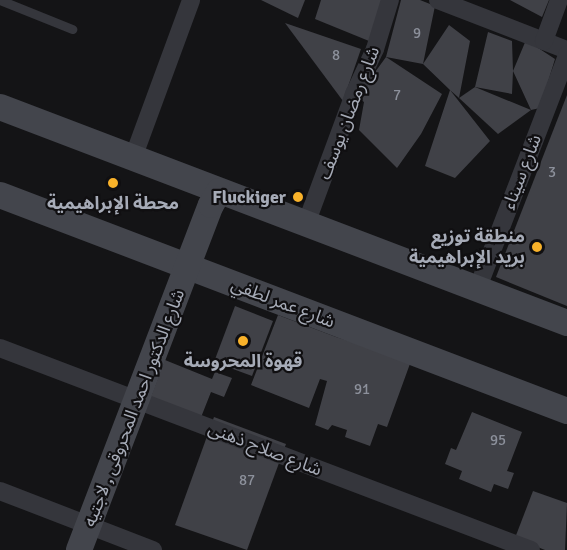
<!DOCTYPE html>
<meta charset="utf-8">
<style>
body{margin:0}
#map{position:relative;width:567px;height:550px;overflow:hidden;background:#141416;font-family:Signika,"Noto Sans Arabic",sans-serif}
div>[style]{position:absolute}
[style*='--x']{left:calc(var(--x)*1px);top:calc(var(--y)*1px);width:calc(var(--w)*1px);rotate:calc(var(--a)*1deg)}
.building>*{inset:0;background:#404147}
.lane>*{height:9px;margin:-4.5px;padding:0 4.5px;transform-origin:4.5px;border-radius:4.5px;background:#35363c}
.street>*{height:18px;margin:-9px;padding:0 9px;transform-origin:9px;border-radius:9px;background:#35363c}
.secondary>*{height:26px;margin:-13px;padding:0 13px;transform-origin:13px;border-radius:13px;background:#43454c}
.dots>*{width:16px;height:16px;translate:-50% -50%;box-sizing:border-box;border:3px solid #100f11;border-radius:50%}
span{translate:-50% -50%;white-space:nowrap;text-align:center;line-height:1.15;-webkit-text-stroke:4.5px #100f11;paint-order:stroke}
.number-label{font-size:15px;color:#8c909b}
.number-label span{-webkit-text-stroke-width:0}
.street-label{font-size:18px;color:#a6abb7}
.poi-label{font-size:18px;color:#a6abb7;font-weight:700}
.right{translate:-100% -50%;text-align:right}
</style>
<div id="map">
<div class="building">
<div style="clip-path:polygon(261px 0,305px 0,298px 18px)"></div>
<div style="clip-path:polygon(321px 0,382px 0,369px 41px,315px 19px)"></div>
<div style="clip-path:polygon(401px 0,420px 0,435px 6px,423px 64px,449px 25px,470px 41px,459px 98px,450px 90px,490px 141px,455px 178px,425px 166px,450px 90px,423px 64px,386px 57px)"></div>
<div style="clip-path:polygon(510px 0,549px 0,542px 17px)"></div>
<div style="clip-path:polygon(285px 23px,361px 49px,343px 101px)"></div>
<div style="clip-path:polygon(488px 32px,512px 41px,513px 71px,526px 40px,555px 59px,540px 108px,531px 110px,513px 71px,512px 94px,475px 87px)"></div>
<div style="clip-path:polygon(386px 57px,442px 94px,421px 134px,397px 168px,359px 130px,364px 102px,357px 97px)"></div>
<div style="clip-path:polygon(475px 87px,531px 110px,498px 134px,459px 98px)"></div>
<div style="clip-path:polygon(567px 95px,567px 306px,496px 277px)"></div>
<div style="clip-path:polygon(235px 306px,273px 321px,252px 376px,214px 362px)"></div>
<div style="clip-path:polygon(278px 315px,336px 337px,411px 361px,387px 427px,378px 424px,370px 446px,345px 437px,347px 430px,332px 425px,328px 430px,315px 425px,327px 381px,320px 379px,309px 408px,251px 385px)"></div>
<div style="clip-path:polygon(165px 360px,212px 379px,215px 372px,232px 378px,224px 397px,211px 392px,196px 430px,146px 410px)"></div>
<div style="clip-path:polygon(472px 412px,522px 432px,507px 471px,514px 473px,508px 489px,494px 484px,491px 492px,459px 479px,462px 471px,445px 464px,451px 448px,456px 450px)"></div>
<div style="clip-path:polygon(214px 417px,286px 444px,247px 550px,175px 525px)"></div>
<div style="clip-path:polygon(533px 491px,567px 503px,565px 550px,545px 550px,515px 538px)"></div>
</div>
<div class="lane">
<div style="--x:0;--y:0;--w:78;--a:21.9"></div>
</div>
<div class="street">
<div style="--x:438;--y:0;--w:138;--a:21.2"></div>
<div style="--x:544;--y:41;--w:44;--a:-69.9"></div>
<div style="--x:133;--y:158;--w:168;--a:-69.8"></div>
<div style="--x:306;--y:224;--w:139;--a:-69.7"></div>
<div style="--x:354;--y:94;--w:50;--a:-65"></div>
<div style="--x:375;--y:49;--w:51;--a:-73"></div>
<div style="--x:477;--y:290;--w:252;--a:-69"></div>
<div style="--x:0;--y:348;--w:568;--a:20.83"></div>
<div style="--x:0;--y:491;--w:164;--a:21.1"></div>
</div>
<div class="secondary">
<div style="--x:0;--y:107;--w:607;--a:20.85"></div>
<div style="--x:0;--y:195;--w:607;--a:20.85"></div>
<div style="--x:79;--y:550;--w:369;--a:-69.1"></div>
<div style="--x:211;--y:205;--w:16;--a:-60"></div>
</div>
<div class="dots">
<div style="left:113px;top:183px;background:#f9b22a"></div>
<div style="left:298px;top:197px;background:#f9b22a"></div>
<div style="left:537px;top:247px;background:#f9b22a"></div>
<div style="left:243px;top:341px;background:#f9b22a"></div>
</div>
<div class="number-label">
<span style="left:417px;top:34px">9</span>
<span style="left:336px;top:56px">8</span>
<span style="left:397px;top:96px">7</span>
<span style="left:552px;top:173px">3</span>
<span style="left:362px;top:390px">91</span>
<span style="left:498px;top:441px">95</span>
<span style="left:247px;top:481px">87</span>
</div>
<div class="street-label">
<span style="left:349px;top:113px;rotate:-69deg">شارع رمضان يوسف</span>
<span style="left:522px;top:172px;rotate:-69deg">شارع سيناء</span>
<span style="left:283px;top:303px;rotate:21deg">شارع عمر لطفي</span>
<span style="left:134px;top:408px;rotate:-69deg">شارع الدكتور احمد المحروقى , لاجتيه</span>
<span style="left:265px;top:449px;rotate:21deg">شارع صلاح ذهنى</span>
</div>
<div class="poi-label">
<span class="right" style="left:286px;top:197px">Fluckiger</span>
<span style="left:113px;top:203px">محطة الإبراهيمية</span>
<span class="right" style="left:525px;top:247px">منطقة توزيع<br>بريد الإبراهيمية</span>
<span style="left:243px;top:361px">قهوة المحروسة</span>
</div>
</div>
